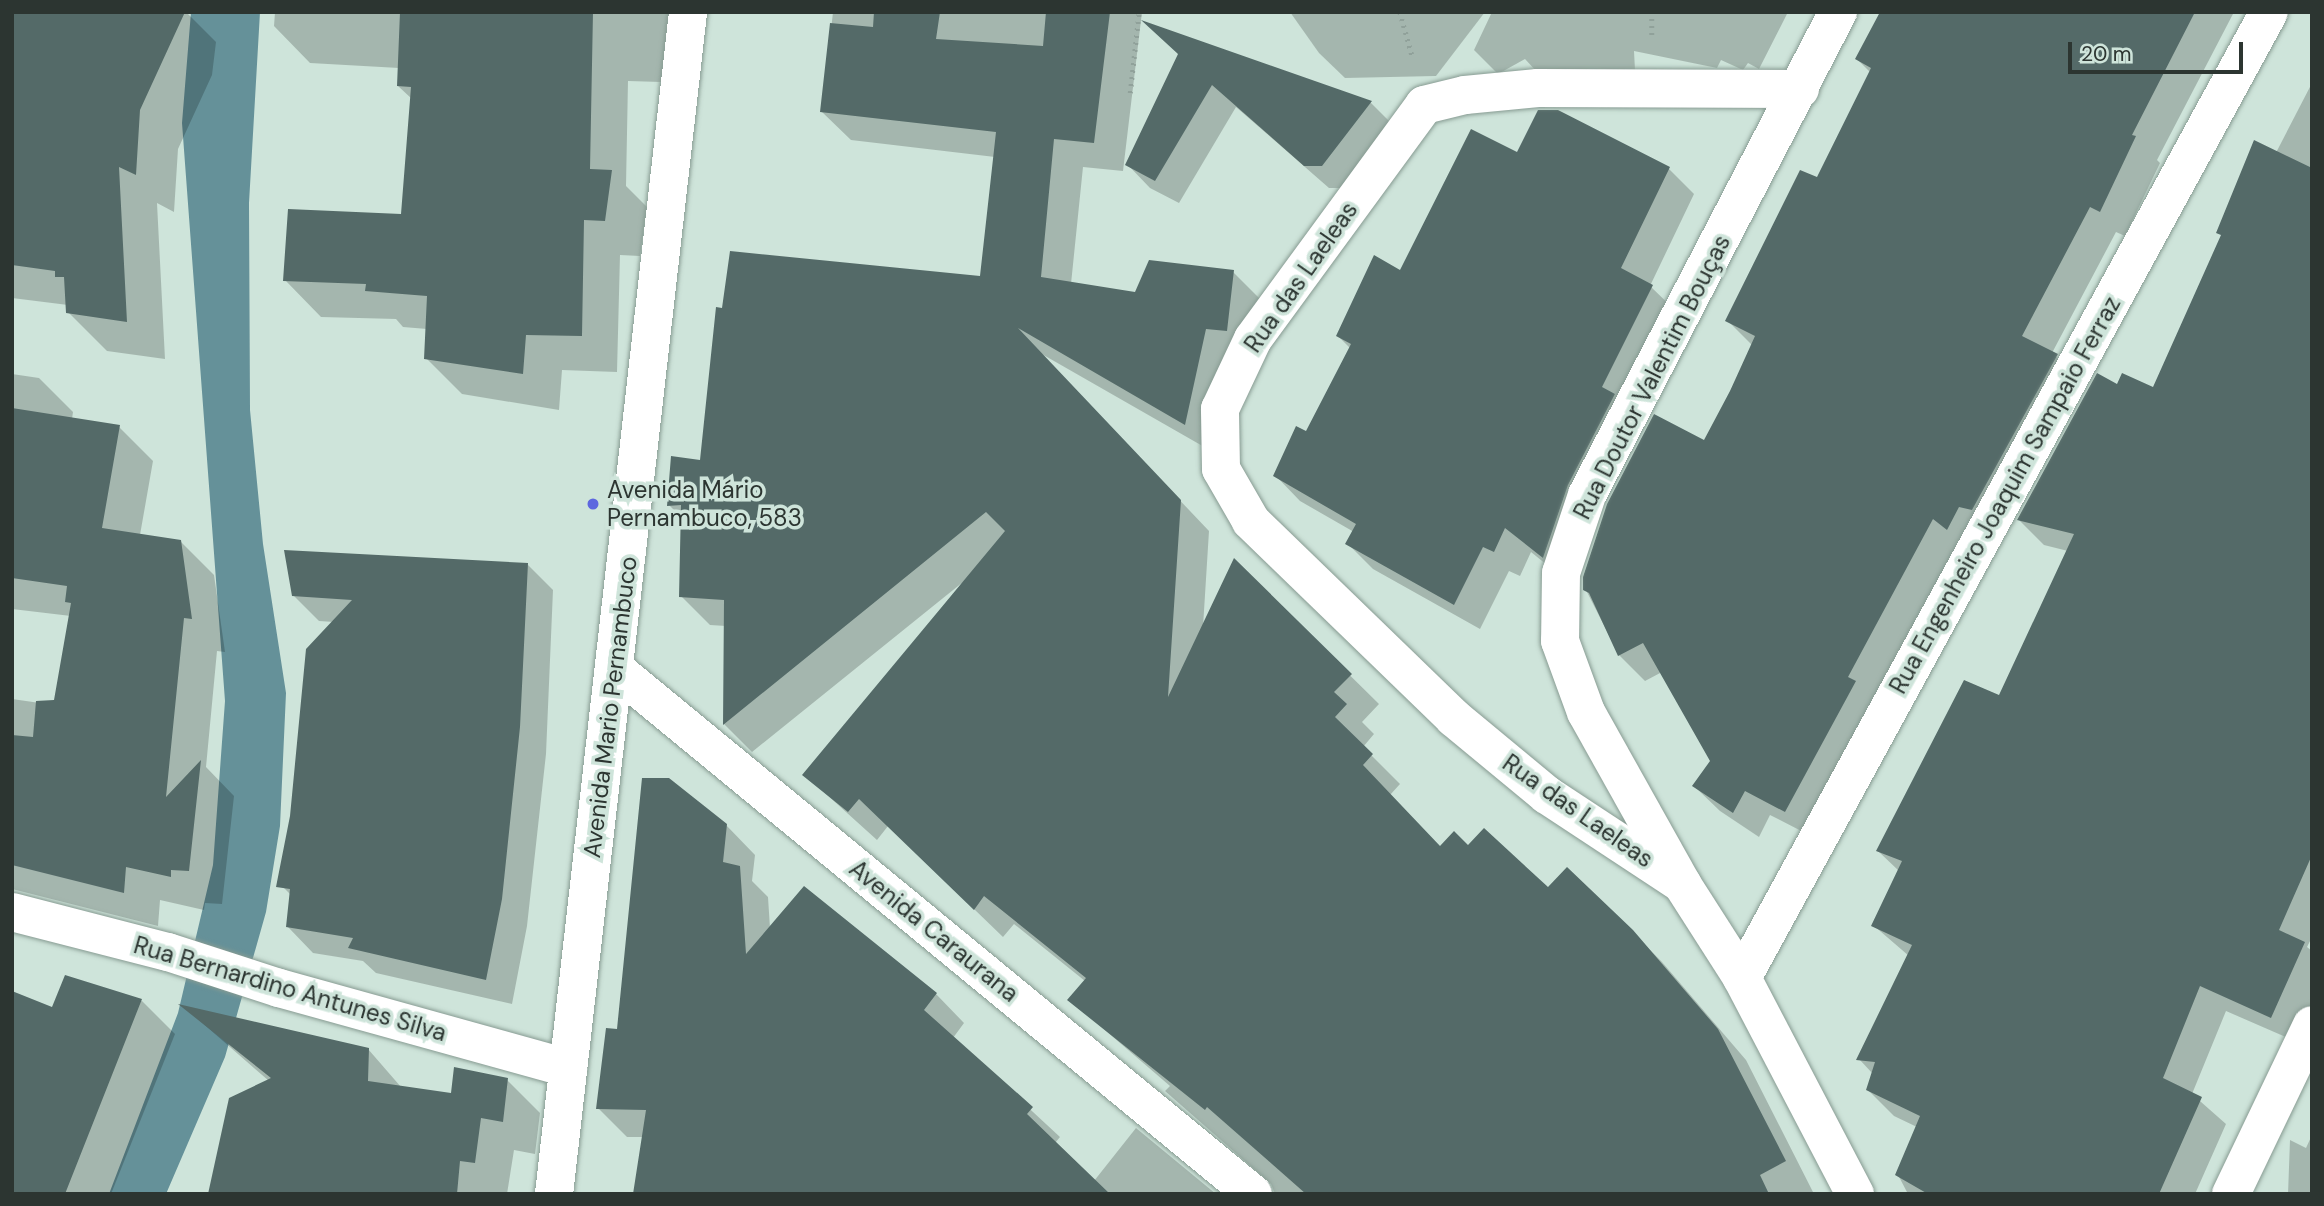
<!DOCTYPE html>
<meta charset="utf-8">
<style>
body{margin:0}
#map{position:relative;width:2324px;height:1206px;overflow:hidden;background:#cee4da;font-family:"DM Sans",sans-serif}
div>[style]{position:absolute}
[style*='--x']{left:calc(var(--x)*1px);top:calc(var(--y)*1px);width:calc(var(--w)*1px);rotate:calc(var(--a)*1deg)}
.water>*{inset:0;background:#659199}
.shadow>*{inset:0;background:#0003}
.building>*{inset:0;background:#546a68}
.path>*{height:4.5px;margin-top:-2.25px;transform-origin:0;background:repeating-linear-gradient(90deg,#90a19a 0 2px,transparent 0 7px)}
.roads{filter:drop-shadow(0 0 2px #879b92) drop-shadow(0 0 2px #879b92)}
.minor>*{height:38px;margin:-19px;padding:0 19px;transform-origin:19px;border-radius:19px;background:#fff}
.dots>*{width:19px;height:19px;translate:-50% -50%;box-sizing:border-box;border:4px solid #cee4da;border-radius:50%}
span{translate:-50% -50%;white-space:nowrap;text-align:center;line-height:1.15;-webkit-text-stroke:7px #cee4da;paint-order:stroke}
.street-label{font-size:24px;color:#2c3531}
.poi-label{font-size:24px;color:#2c3531}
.left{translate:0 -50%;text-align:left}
.frame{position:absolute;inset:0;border:14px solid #2c3531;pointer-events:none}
.scale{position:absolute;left:2068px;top:42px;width:175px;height:32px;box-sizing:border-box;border:4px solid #2c3531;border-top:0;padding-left:9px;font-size:21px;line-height:24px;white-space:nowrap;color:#2c3531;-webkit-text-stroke:5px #cee4da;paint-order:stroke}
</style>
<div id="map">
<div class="water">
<div style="clip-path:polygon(191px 12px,260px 12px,249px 203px,250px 410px,263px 544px,286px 693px,280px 826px,266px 912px,225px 1057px,166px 1194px,109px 1194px,178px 1013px,213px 865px,225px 701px,182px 123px)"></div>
</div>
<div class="shadow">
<div style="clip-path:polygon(12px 12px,186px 12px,216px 42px,212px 75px,178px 149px,174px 212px,157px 203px,165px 359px,107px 351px,68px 312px,68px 305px,12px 298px)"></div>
<div style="clip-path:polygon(275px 12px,669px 12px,661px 82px,628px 81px,626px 186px,647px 207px,640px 256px,620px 255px,617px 372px,562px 370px,559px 410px,462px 394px,426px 358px,427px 329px,403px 327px,396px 319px,321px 317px,285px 280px,403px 216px,412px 99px,398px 86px,399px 68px,310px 63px,274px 26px)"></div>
<div style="clip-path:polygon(833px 12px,1142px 12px,1123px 171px,1083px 167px,1071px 284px,1136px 294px,1233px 272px,1262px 301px,1213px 452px,1040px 353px,1209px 531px,1203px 627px,1234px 561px,1379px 704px,1362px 722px,1374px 734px,1363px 747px,1400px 784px,1390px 795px,1441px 848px,1468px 847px,1632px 932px,1662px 962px,1746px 1060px,1814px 1194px,1275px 1194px,1271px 1184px,1165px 1091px,1170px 1086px,1070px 1000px,1085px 981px,1014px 924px,1003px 937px,888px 826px,877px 840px,805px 775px,963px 582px,752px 752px,724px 724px,726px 626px,710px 625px,681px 596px,683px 519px,669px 505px,701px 462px,981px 278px,995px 157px,851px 140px,822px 112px)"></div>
<div style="clip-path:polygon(1290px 12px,1485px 12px,1436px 76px,1345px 78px,1319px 53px)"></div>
<div style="clip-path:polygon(1492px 12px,1788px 12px,1759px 69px,1748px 63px,1743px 70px,1721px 60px,1717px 68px,1634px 51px,1635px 70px,1538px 73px,1525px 59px,1498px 74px,1474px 50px)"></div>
<div style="clip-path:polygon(1912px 12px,2234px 12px,2157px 160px,2160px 163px,2125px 236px,2116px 232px,2052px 353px,2082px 381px,1811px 836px,1770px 815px,1759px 837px,1720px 811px,1694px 786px,1712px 761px,1662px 672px,1645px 681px,1619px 655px,1587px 592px,1704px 443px,1753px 346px,1727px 320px,1818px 180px,1870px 72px,1857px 59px)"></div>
<div style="clip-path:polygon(1147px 24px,1371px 103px,1394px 126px,1346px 188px,1329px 188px,1236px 107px,1179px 203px,1150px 188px,1127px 164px,1180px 55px)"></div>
<div style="clip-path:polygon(2312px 83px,2312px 937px,2307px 947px,2312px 951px,2312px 1009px,2297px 1042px,2226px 1011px,2192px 1094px,2226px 1124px,2195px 1194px,1908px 1194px,1897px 1173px,1917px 1127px,1894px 1116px,1868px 1090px,1873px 1074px,1859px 1059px,1909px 956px,1873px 925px,1899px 871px,1878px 851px,2000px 698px,2068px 551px,2044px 545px,2019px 520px,2118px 386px,2154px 389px)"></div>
<div style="clip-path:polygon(1518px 154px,1669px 169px,1694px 194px,1650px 286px,1677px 312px,1568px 582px,1531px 552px,1520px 576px,1509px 571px,1480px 629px,1373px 569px,1348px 544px,1354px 532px,1300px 501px,1275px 475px,1307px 433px,1351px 349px,1338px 336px)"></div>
<div style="clip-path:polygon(12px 374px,39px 378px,73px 412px,72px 419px,119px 427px,153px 461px,140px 535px,180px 541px,214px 575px,225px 652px,217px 651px,206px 767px,234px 796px,222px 904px,205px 903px,204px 910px,160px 900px,158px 926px,12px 889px,12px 699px,54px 705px,71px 616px,12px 609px)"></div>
<div style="clip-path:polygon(527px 564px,553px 590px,546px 754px,527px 926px,512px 1004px,376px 973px,363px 961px,313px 953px,288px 927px,291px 895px,283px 887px,334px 622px,319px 621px,293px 595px)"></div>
<div style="clip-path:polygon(726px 825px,755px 855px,752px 881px,768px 897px,770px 928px,936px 994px,964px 1023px,953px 1038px,1060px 1137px,1055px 1143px,1094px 1181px,1136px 1128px,1216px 1194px,638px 1194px,644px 1137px,627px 1137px,598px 1108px,618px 1030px)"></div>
<div style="clip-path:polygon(66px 977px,142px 1001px,175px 1034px,111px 1194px,12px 1194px,53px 1009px)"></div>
<div style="clip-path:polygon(184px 1007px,368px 1049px,401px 1087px,453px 1095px,507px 1080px,540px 1113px,535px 1154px,514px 1150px,507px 1194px,212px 1194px,269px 1081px)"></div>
<div style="clip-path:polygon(2312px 1135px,2312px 1194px,2288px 1194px,2290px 1140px,2306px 1148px)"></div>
</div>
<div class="building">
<div style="clip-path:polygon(12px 12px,185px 12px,140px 110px,136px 175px,119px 167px,127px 322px,66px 313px,64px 277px,55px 277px,55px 271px,12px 265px)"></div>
<div style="clip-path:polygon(400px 12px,593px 12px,590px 169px,612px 170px,605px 221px,584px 220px,582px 336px,526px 335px,523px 374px,424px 359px,427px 296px,365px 291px,366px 284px,283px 281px,288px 209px,401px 214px,411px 87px,397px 86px)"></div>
<div style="clip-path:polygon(874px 12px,940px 12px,936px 39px,1043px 46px,1046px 12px,1110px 12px,1094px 143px,1054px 139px,1041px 277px,1135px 292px,1149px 260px,1234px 270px,1227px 331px,1206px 329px,1185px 425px,1018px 328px,1181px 500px,1168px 697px,1234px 558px,1352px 674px,1334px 692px,1347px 704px,1335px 717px,1373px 754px,1363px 765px,1440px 846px,1454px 831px,1468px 845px,1484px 828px,1548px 887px,1567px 867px,1633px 930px,1718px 1029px,1786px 1161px,1760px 1175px,1769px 1194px,1306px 1194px,1207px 1107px,1205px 1110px,1067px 1000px,1086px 978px,984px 896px,974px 910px,859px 799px,848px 812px,802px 775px,1005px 531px,986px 512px,723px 725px,724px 600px,679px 597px,681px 505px,667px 506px,671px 456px,700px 460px,716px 307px,722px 308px,730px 251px,980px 276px,996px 132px,820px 112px,830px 23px,873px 27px)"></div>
<div style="clip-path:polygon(1880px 12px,2195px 12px,2132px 135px,2136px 136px,2100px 212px,2090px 207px,2022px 336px,2058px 354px,1972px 510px,1959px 507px,1947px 530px,1933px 519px,1848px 677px,1856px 681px,1785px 812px,1745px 791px,1733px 813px,1692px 786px,1710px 761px,1643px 643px,1618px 656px,1589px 593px,1583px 590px,1583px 577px,1607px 504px,1654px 414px,1704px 440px,1730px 391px,1755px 336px,1725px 321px,1800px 170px,1817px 177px,1871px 68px,1855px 59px)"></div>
<div style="clip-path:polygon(1141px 20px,1372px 101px,1322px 166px,1304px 166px,1212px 85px,1155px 181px,1125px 165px,1178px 54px)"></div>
<div style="clip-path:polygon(1538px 110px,1558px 110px,1670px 167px,1621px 268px,1653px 285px,1602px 387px,1615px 394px,1568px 485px,1543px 558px,1505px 528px,1494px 552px,1483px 547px,1454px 605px,1345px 544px,1356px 524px,1273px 476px,1296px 426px,1306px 431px,1351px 344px,1336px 336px,1374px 255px,1400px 270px,1471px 129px,1517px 152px)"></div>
<div style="clip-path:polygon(2254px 140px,2312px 168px,2312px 855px,2279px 930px,2305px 942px,2271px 1018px,2200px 986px,2163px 1078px,2202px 1097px,2159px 1194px,1928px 1194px,1895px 1175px,1920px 1116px,1866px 1090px,1875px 1062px,1856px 1060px,1912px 945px,1871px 926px,1902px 861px,1876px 851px,1964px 680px,1999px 695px,2074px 534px,2017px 520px,2097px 373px,2117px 384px,2122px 373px,2153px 387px,2221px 235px,2216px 233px)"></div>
<div style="clip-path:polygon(12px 408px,120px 425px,102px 528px,181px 540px,192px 619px,184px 618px,166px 797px,201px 760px,189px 871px,171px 870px,171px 877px,126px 867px,124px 893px,12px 865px,12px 735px,33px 737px,36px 701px,54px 700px,71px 603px,65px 602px,67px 586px,12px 578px)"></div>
<div style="clip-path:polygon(284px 550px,528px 563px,520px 727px,502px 899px,486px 980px,348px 948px,353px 938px,286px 927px,290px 889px,276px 887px,290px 816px,306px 649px,352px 600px,292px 596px)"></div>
<div style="clip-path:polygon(642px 778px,669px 778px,727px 824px,723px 862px,740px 866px,746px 954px,804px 886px,937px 993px,924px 1010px,1033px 1107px,1027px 1114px,1110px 1194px,633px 1194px,646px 1110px,596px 1109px,606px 1028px,617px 1029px)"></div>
<div style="clip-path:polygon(65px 975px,142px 999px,65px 1194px,12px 1194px,12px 991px,52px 1007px)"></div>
<div style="clip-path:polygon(178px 1004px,369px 1048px,368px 1081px,451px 1093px,454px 1067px,508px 1078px,503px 1122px,481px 1118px,475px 1163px,460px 1161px,457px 1194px,208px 1194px,229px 1098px,271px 1078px)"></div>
</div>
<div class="path">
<div style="--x:1400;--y:12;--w:45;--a:74.4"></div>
<div style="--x:1652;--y:12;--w:27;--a:90"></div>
<div style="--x:1130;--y:93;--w:81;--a:-83.7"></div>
</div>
<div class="roads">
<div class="minor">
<div style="--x:1838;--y:12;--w:544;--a:117.46"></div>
<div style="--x:1587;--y:495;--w:82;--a:108.4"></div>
<div style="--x:1561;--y:573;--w:68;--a:90.8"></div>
<div style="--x:1560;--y:641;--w:76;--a:69.9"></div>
<div style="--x:1586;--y:712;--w:197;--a:60.8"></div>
<div style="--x:1682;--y:884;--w:112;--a:57.4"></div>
<div style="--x:1742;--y:978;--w:244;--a:62.4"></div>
<div style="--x:615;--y:669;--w:826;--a:39.45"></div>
<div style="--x:1682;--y:884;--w:162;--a:-146.6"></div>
<div style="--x:1547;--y:795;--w:121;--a:-140.4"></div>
<div style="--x:1454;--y:718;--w:283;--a:-135.9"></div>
<div style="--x:1251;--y:521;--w:60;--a:-120"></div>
<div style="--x:1221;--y:469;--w:60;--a:-91"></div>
<div style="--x:1220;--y:409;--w:77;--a:-64.8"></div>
<div style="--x:1253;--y:339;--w:290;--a:-53.8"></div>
<div style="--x:1424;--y:105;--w:42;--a:-13.7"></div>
<div style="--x:1465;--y:95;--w:73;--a:-5.5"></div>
<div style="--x:1538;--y:88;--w:262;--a:0.2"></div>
<div style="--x:12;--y:912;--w:161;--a:14.4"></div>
<div style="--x:168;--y:952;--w:117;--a:18"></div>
<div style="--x:279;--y:988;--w:300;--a:15.5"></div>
<div style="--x:1742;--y:978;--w:1100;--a:-61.39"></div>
<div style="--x:554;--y:1194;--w:1190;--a:-83.53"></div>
<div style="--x:2231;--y:1194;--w:187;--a:-64.4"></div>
</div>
</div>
<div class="dots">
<div style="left:593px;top:504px;background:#5d67df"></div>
</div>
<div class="street-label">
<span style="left:1301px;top:277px;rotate:-55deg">Rua das Laeleas</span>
<span style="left:1652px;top:377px;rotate:-63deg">Rua Doutor Valentim Bouças</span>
<span style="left:2005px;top:495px;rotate:-61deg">Rua Engenheiro Joaquim Sampaio Ferraz</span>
<span style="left:610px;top:707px;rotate:-83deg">Avenida Mario Pernambuco</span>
<span style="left:1578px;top:811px;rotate:35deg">Rua das Laeleas</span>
<span style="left:934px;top:931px;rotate:39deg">Avenida Caraurana</span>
<span style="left:290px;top:989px;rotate:16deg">Rua Bernardino Antunes Silva</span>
</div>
<div class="poi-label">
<span class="left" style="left:607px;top:504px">Avenida Mário<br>Pernambuco, 583</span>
</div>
<div class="frame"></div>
<div class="scale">20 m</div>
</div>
